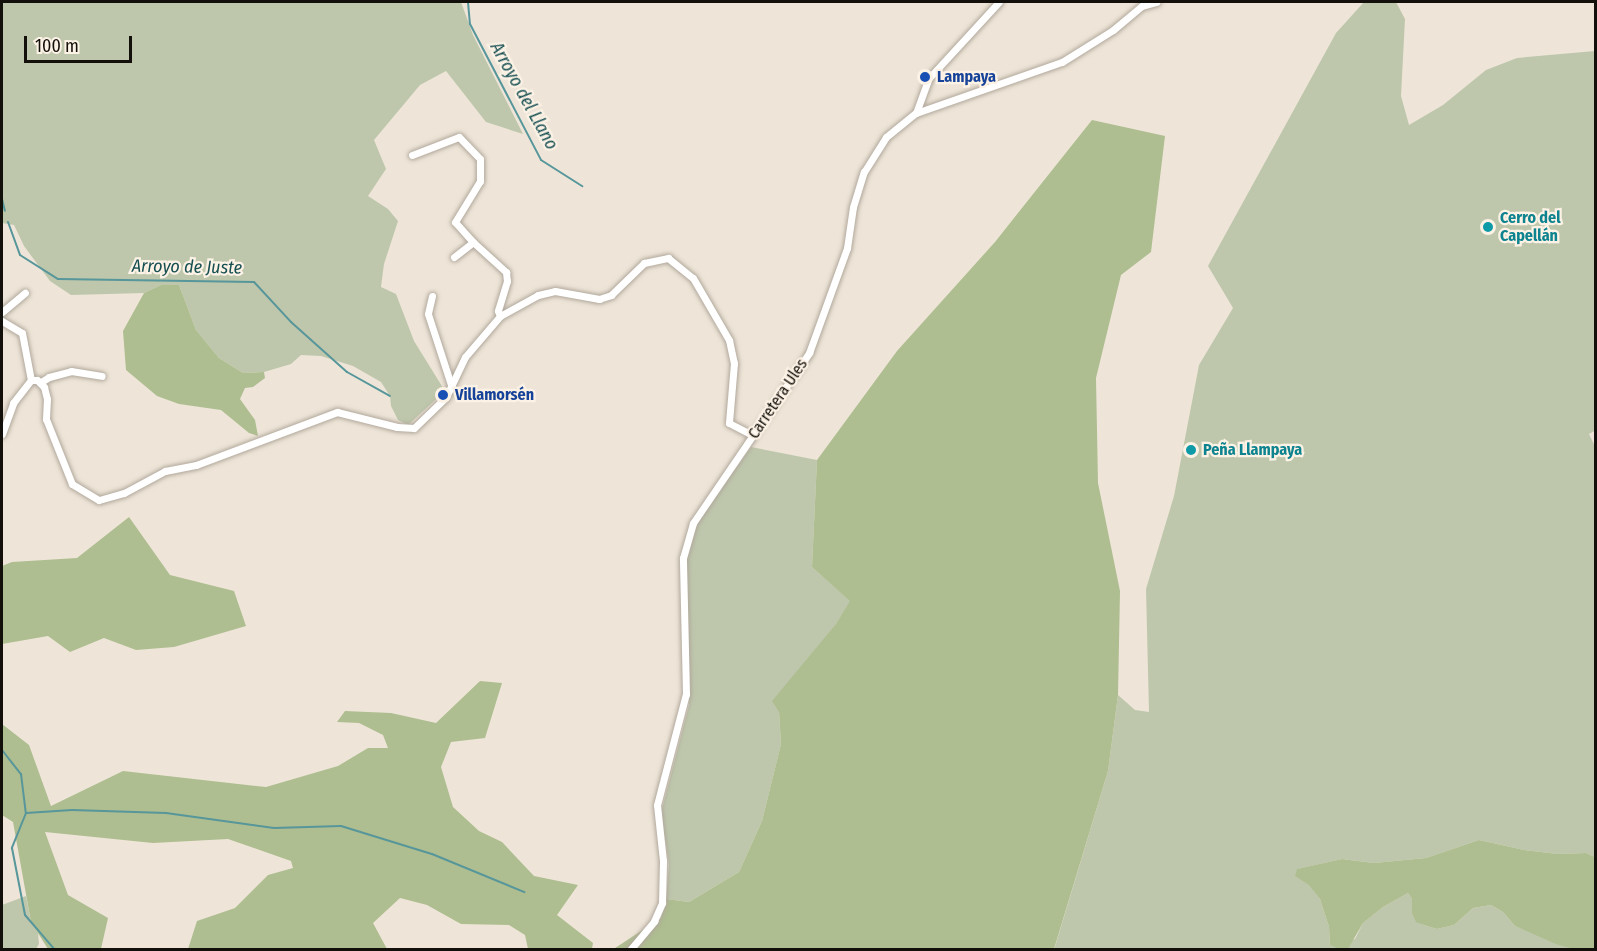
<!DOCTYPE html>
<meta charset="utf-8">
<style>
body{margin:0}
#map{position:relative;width:1597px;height:951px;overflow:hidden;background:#eee5d8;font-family:"Fira Sans Condensed",sans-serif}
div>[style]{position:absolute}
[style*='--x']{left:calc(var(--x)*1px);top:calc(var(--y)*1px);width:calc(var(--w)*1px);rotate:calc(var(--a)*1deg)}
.green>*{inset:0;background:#bec7ac}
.forest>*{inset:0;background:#aebe90}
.stream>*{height:2px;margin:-1px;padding:0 1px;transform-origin:1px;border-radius:1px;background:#57969a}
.roads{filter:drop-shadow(0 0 2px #b1a89c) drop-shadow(0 0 2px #b1a89c)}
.minor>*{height:7px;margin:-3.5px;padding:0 3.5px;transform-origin:3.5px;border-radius:3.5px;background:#fff}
.dots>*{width:16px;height:16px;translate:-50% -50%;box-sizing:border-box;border:3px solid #fcf2e5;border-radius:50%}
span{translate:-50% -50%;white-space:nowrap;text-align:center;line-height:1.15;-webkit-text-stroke:4.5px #fcf2e5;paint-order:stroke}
.transit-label{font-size:16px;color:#164399;font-weight:700}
.left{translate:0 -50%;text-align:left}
.culture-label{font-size:16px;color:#0d838f;font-weight:700}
.street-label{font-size:16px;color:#13100b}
.water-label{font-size:18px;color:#164f52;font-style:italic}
.frame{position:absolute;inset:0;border:3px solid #13100b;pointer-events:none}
.scale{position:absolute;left:24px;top:36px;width:108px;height:27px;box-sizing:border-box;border:3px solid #13100b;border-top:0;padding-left:8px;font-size:18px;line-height:21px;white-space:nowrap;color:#13100b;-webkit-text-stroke:4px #fcf2e5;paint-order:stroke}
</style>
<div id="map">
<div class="green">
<div style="clip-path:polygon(2px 2px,461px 2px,473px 35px,523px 134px,486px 122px,446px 71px,420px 85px,374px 140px,386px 169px,368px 196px,388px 209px,398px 221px,384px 264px,381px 287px,396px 294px,414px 341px,445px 391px,408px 425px,398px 420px,391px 406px,390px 396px,381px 382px,353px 366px,321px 356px,301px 355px,291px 364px,264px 372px,243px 373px,219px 358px,196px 330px,179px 285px,161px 285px,144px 293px,71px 295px,50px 281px,24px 246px,14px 225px,2px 223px)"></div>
<div style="clip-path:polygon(1364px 2px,1396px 2px,1405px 19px,1401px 96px,1409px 125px,1443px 105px,1486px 70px,1517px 58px,1595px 51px,1596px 430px,1589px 434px,1596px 448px,1595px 857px,1586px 853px,1558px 854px,1524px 850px,1479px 840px,1426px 858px,1374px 863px,1342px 859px,1298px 869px,1320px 899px,1329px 927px,1330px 945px,1355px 939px,1363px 923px,1383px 907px,1408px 893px,1412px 899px,1412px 914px,1416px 921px,1424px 925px,1437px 929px,1454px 925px,1473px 908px,1491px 905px,1503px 912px,1515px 926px,1573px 949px,1054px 950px,1108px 771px,1118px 695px,1135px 710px,1149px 712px,1146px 589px,1174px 496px,1199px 365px,1233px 308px,1208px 266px,1336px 33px)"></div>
<div style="clip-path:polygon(751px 447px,817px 460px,812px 567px,851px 601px,779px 712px,781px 744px,762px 821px,739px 872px,689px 902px,666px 899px,669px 864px,661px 813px,689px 705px,685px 560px,699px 520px)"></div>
<div style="clip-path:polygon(26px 896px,31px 922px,38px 933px,39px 944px,36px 949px,2px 950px,2px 905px)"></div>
</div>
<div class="forest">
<div style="clip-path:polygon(1092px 120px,1165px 136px,1151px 252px,1121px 275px,1096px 378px,1098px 483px,1120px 591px,1118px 695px,1108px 771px,1054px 949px,612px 950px,661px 918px,666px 899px,689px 902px,739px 872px,762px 821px,781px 744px,779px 712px,772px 701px,836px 624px,850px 601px,812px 567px,817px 460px,897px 351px,995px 242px)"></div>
<div style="clip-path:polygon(161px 285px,179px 285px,196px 330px,219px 358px,243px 373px,264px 372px,265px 378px,253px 387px,245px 388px,240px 399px,255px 420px,258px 436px,249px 433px,221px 410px,179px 404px,157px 396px,126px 370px,123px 331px,144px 293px)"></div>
<div style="clip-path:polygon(129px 517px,170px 575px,234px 591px,246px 626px,174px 647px,136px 650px,104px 638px,70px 652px,48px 636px,2px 644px,2px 566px,12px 562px,77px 558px)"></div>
<div style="clip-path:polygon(480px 681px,502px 683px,485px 738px,451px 742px,441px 767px,453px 807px,479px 831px,502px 842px,534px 876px,578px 885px,557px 915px,593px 943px,592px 949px,528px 949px,525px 935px,509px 925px,461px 924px,427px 905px,400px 898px,373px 923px,387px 949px,188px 949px,197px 921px,235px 908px,268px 875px,293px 868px,291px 861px,228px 839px,153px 843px,45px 832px,68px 895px,108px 918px,101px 949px,48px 949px,31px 922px,13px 822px,2px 815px,2px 724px,29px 745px,51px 806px,123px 771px,266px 787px,338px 766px,368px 748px,388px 748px,383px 735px,359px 723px,337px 722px,345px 711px,391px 713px,436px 723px)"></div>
<div style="clip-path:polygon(1479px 840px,1524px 850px,1558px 854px,1586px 853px,1595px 857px,1595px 949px,1573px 949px,1556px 944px,1515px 926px,1503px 912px,1491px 905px,1473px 908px,1454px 925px,1437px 929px,1424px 925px,1416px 922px,1412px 914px,1412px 899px,1408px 893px,1383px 907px,1363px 923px,1348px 949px,1339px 949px,1330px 945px,1329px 927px,1320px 899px,1309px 885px,1295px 876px,1297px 869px,1342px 859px,1374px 863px,1426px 858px)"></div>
</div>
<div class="stream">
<div style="--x:468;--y:2;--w:22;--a:85"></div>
<div style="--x:470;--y:24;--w:153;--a:62.4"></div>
<div style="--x:541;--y:160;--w:49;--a:32.4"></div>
<div style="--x:2;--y:199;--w:12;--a:76"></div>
<div style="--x:8;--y:222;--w:35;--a:70"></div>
<div style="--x:20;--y:255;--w:45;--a:32.3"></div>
<div style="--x:58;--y:279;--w:196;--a:0.9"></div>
<div style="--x:254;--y:282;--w:54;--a:47.2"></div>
<div style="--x:291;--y:322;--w:75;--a:41.8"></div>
<div style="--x:347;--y:372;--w:49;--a:29.2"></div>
<div style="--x:2;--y:750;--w:31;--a:52"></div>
<div style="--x:21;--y:774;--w:39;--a:83"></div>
<div style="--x:26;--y:813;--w:46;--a:-3.7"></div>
<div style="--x:72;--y:810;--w:94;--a:1.8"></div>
<div style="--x:166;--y:813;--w:109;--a:7.9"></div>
<div style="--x:274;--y:828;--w:67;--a:-1.7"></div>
<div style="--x:341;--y:826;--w:95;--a:17.1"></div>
<div style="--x:432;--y:854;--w:100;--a:22.4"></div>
<div style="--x:26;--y:813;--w:38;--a:112"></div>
<div style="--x:12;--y:848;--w:68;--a:79"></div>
<div style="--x:25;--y:915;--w:46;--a:49.4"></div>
</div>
<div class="roads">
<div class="minor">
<div style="--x:916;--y:113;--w:37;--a:-70"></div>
<div style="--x:929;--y:78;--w:103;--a:-47.4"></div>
<div style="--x:412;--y:155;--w:50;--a:-21"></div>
<div style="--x:459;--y:137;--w:30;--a:46"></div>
<div style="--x:480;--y:159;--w:22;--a:90"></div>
<div style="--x:480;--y:181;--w:48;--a:121.4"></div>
<div style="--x:455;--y:222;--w:27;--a:48"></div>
<div style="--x:454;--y:257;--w:24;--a:-38"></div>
<div style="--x:473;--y:242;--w:45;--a:42.3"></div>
<div style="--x:506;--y:272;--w:9;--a:84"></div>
<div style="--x:507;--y:281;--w:31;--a:107"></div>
<div style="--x:498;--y:311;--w:5;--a:68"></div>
<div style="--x:432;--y:296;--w:18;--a:103"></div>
<div style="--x:428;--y:314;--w:78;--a:72"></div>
<div style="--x:2;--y:312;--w:30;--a:-40"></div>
<div style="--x:2;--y:321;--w:23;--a:31"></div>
<div style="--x:22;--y:333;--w:48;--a:79.2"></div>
<div style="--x:31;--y:380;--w:6;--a:0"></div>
<div style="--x:37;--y:380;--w:10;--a:45"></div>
<div style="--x:44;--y:387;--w:12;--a:76"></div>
<div style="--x:47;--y:399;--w:20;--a:93"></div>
<div style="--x:46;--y:419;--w:70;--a:68.2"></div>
<div style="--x:72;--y:484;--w:31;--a:31"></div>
<div style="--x:99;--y:500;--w:26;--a:-16"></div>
<div style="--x:124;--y:493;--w:47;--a:-28.2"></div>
<div style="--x:165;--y:471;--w:32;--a:-11"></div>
<div style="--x:196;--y:465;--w:151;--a:-20.6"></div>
<div style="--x:337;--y:412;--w:62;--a:14"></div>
<div style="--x:397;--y:427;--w:17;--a:3"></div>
<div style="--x:414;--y:428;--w:45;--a:-44.1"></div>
<div style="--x:446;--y:397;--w:44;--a:-64.6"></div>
<div style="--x:465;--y:357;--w:54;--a:-49.5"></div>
<div style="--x:500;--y:316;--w:43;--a:-28.9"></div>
<div style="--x:538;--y:295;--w:17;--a:-13"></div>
<div style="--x:555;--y:291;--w:45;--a:10.3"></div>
<div style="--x:599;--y:299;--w:13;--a:-18"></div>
<div style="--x:611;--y:295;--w:46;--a:-44.1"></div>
<div style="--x:644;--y:263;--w:25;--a:-12"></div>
<div style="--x:668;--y:258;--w:32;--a:39"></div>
<div style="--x:693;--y:278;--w:72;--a:59.9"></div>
<div style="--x:729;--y:340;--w:24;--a:78"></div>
<div style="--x:734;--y:363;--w:60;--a:94.8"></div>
<div style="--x:729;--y:423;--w:27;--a:27"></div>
<div style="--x:41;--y:382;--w:9;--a:-32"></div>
<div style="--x:49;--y:377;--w:23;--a:-15"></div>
<div style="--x:71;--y:371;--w:31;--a:9"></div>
<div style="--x:2;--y:434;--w:33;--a:-70"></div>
<div style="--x:13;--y:403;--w:29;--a:-52"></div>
<div style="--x:630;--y:950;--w:38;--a:-50"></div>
<div style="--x:654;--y:921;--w:20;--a:-66"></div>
<div style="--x:662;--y:903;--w:42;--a:-88.6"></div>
<div style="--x:663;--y:861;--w:56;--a:-96.1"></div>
<div style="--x:657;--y:805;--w:115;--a:-75.4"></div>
<div style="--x:686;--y:694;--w:136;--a:-91.3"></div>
<div style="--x:683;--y:558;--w:36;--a:-74"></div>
<div style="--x:693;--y:523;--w:206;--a:-55.7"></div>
<div style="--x:809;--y:353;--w:112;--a:-70.1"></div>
<div style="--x:847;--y:248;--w:41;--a:-81.7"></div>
<div style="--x:853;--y:207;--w:37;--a:-73"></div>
<div style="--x:864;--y:172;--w:41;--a:-57.8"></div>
<div style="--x:886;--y:137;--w:38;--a:-39"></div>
<div style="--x:916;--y:113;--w:155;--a:-19.3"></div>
<div style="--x:1062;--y:62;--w:60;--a:-32.1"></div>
<div style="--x:1113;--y:30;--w:38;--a:-40"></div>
<div style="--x:1142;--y:6;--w:15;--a:-16"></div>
</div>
</div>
<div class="dots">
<div style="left:925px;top:77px;background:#1a4fb4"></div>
<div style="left:1488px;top:227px;background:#0f9aa8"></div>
<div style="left:443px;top:395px;background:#1a4fb4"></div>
<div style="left:1191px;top:450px;background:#0f9aa8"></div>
</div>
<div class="transit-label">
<span class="left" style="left:937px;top:77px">Lampaya</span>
<span class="left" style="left:455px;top:395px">Villamorsén</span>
</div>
<div class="culture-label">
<span class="left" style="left:1500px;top:227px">Cerro del<br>Capellán</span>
<span class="left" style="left:1203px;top:450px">Peña Llampaya</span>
</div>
<div class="street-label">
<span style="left:778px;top:399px;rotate:-56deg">Carretera Ules</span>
</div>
<div class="water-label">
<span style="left:524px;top:96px;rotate:61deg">Arroyo del Llano</span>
<span style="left:187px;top:267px;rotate:1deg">Arroyo de Juste</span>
</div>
<div class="frame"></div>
<div class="scale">100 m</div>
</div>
